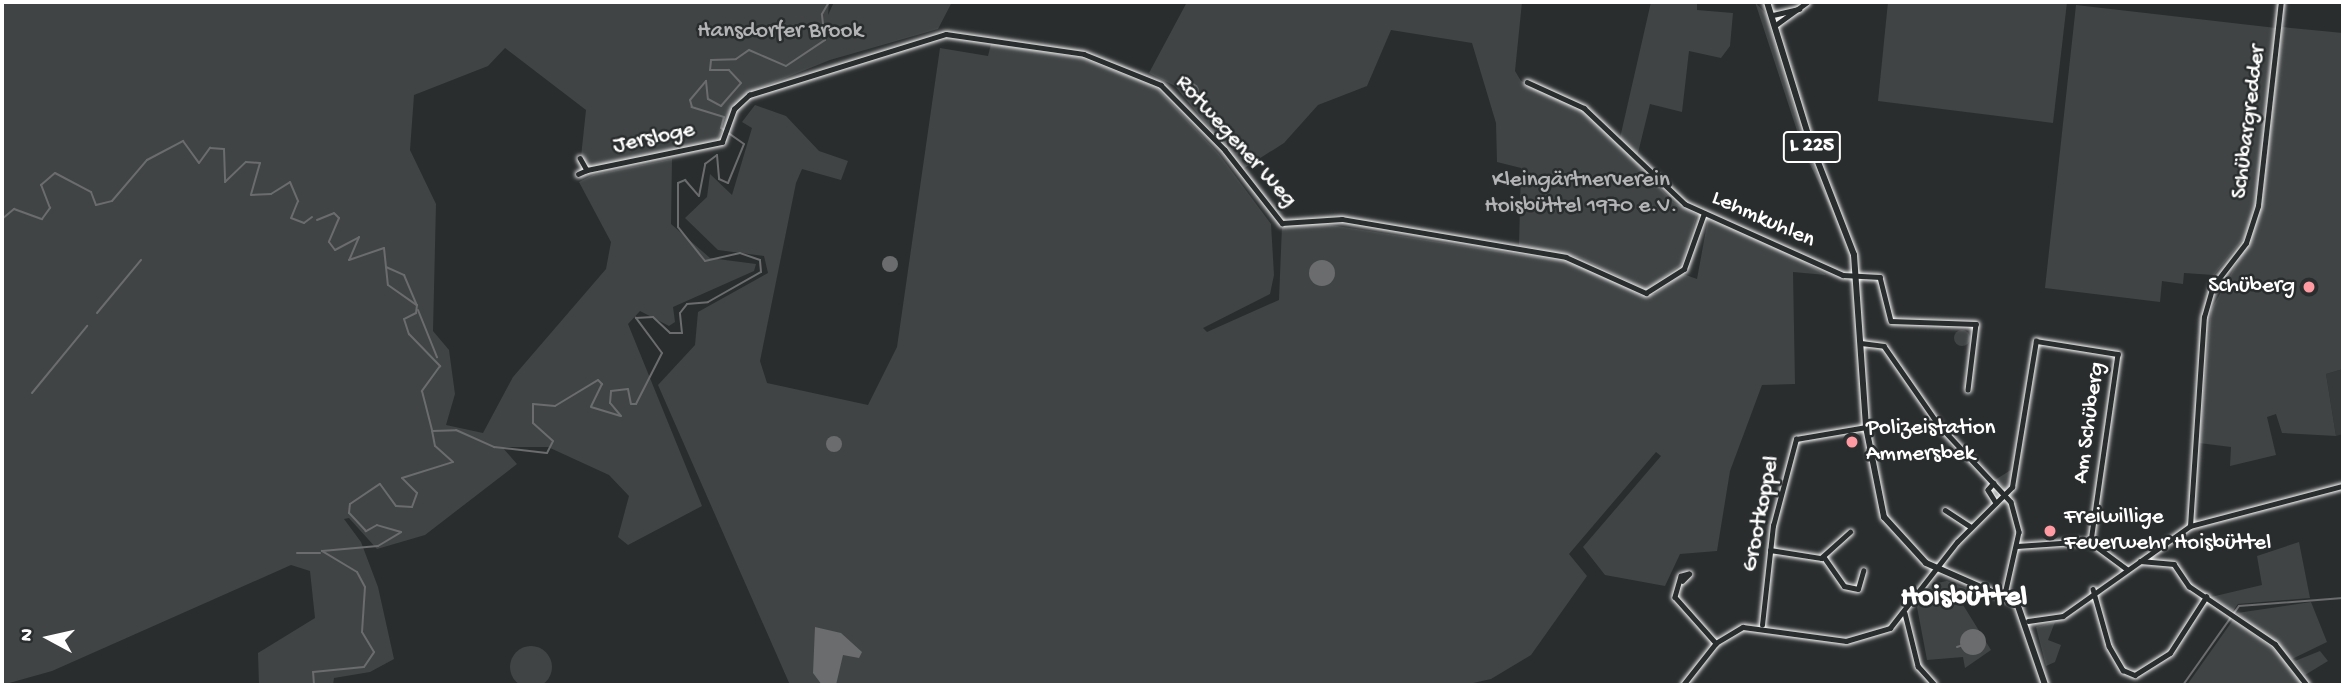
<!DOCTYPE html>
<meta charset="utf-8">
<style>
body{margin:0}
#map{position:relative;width:2345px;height:687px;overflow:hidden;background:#2a2d2e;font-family:"Gochi Hand",sans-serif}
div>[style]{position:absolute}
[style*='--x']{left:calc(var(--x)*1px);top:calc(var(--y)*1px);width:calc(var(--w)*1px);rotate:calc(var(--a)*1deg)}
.built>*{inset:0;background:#373a3b}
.green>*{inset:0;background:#414445}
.round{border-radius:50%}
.water>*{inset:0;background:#6a6c6d}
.stream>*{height:2px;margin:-1px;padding:0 1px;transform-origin:1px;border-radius:1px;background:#6a6c6d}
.roads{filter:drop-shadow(0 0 2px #fff) drop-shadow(0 0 2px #fff)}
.minor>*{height:4.5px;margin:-2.25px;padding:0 2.25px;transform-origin:2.25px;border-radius:2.25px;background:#2a2d2e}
.major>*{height:6px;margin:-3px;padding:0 3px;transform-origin:3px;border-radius:3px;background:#2a2d2e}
.dots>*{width:19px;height:19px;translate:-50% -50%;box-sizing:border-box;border:4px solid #2a2d2e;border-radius:50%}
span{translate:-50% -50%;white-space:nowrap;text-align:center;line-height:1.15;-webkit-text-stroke:5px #2a2d2e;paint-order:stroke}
.shield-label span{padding:2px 5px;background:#2a2d2e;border:2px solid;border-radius:5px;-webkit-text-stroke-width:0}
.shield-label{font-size:21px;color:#fff;font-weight:700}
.park-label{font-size:23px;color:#b3b4b5}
.street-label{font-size:23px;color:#fff}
.poi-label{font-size:23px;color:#fff}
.right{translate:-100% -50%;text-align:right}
.left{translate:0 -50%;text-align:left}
.district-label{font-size:30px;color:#fff;font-weight:700}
.frame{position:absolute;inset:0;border:4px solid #fff;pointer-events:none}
.north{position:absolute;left:14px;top:603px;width:70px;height:70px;-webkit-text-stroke:5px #2a2d2e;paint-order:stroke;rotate:278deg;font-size:19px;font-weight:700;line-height:28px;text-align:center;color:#fff}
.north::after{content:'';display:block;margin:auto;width:24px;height:32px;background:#fff;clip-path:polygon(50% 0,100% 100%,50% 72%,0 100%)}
</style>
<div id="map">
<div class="built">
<div style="clip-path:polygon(2343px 369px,2343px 434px,2336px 436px,2326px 374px)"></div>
</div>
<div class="green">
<div style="clip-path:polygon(2px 2px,829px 2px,828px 15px,834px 2px,952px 2px,938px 29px,830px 60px,745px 94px,717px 140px,644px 158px,588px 167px,581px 157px,586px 110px,505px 48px,488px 66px,414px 95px,410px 150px,436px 204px,433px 331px,449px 350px,455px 394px,446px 425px,483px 433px,513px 377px,606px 269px,611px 242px,579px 182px,593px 175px,672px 159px,671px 224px,710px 258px,756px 264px,754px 271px,673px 307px,675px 322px,669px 326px,640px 311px,628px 324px,702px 506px,628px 545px,618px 537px,629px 496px,609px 475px,548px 447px,502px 447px,517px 464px,425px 535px,377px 549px,349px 518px,344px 519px,361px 542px,378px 587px,394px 659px,370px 672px,334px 678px,333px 685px,259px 685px,258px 653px,315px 618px,310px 571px,291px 565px,52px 671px,2px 685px)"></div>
<div style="clip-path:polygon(1187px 2px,1522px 2px,1515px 71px,1521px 81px,1590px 113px,1673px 202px,1697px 215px,1682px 264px,1646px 290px,1581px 258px,1519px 245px,1521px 168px,1497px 162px,1496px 123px,1472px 43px,1391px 30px,1367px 86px,1318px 105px,1284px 143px,1243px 169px,1175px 86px,1149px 73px)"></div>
<div style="clip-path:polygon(1651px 2px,1697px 2px,1697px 10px,1733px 13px,1730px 46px,1721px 58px,1689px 51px,1682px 112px,1650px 104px,1637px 157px,1620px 138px)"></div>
<div style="clip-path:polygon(1755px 2px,1766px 14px,1806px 148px,1838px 223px,1804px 152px)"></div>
<div style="clip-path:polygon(1888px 2px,2067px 2px,2053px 123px,1878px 101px)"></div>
<div style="clip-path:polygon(2076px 5px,2276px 28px,2256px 202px,2245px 237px,2214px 275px,2184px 273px,2183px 284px,2162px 281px,2160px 302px,2045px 288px)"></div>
<div style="clip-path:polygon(2282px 27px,2343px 33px,2343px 369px,2326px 374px,2336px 436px,2282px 433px,2276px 414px,2267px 417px,2276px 455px,2230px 466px,2231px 447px,2199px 443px,2211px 310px,2251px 238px,2263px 196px)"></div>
<div style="clip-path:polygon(991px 44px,1082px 58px,1156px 87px,1219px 154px,1271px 224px,1274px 275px,1270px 294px,1203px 328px,1207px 332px,1279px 300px,1282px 226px,1318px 223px,1581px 264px,1640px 295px,1655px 294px,1683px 274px,1697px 279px,1708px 219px,1780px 247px,1826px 275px,1793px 272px,1795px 384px,1762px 385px,1730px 471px,1717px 551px,1680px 554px,1665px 586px,1605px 575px,1583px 547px,1661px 456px,1656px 452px,1569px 554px,1587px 576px,1531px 655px,1491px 679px,1464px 685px,790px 685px,658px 385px,695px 345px,698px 312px,768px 273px,764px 256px,718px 250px,685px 218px,707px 197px,710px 174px,732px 195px,752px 128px,742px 122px,755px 105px,786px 116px,819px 151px,848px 161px,841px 180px,802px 169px,796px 183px,760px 361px,767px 383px,868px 405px,897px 347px,940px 48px,988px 56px)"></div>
<div class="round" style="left:1954px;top:330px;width:16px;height:16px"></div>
<div style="clip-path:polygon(2014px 468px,2008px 489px,2006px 490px,1995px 480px)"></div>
<div style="clip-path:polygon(2299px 542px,2310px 598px,2238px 604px,2233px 611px,2211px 597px,2262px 585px,2257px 556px)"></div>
<div style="clip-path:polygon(1947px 581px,1967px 589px,1960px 600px,1991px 650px,1965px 668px,1963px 657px,1927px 660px,1917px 607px,1932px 584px)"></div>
<div style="clip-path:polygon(2311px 602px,2327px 642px,2292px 659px,2237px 613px)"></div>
<div style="clip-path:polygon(2233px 620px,2278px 652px,2302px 685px,2187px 685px)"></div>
<div style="clip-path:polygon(2055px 622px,2048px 640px,2061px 645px,2055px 662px,2046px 666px,2036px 627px)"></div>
<div class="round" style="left:510px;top:646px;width:42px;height:42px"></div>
<div style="clip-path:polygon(2320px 651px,2328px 661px,2305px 675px,2295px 661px)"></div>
</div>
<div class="water">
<div class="round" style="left:1183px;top:83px;width:16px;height:16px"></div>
<div class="round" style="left:882px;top:256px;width:16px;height:16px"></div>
<div class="round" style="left:1309px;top:260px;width:26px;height:26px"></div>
<div class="round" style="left:826px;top:436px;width:16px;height:16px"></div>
<div style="clip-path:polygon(815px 627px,841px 633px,862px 652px,859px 658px,843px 655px,836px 685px,822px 685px,813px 673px)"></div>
<div class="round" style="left:1960px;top:629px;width:26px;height:26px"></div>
</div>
<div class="stream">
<div style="--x:2;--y:219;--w:16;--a:-40"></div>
<div style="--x:14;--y:209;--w:30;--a:20"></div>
<div style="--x:42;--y:219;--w:14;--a:-54"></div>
<div style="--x:50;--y:208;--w:25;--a:-111"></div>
<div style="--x:41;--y:185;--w:18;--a:-41"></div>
<div style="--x:55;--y:173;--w:41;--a:27.8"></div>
<div style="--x:91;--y:192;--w:14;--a:69"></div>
<div style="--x:96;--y:205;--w:16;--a:-14"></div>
<div style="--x:112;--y:201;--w:54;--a:-49.5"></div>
<div style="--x:147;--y:160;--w:41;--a:-27.8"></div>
<div style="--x:183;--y:141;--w:27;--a:54"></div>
<div style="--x:199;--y:163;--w:19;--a:-54"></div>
<div style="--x:210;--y:148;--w:14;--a:4"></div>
<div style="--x:224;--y:149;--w:33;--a:88"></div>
<div style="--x:225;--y:182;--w:29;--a:-44"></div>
<div style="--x:246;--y:162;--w:14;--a:4"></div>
<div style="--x:260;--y:163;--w:33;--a:106"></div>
<div style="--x:251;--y:195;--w:20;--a:-3"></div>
<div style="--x:271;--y:194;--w:22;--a:-32"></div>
<div style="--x:290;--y:182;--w:21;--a:67"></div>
<div style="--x:298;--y:201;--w:18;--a:112"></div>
<div style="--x:291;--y:218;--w:14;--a:21"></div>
<div style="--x:304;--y:223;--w:10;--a:-37"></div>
<div style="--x:317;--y:220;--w:18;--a:-22"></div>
<div style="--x:334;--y:213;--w:7;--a:45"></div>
<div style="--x:339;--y:218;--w:26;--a:113"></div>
<div style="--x:329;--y:242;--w:10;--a:53"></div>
<div style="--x:335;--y:250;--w:27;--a:-28"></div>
<div style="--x:359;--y:237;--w:25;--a:113"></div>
<div style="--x:349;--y:260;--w:37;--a:-19"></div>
<div style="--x:384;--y:248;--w:37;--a:84"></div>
<div style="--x:388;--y:285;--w:35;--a:35"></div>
<div style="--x:417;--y:305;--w:8;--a:97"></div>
<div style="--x:416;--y:313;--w:13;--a:153"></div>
<div style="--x:404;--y:319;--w:16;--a:72"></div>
<div style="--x:409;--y:334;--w:45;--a:45.9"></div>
<div style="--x:440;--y:366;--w:31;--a:126"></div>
<div style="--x:422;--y:391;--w:40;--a:75.6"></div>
<div style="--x:386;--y:267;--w:20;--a:24"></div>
<div style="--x:404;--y:275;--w:33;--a:67"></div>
<div style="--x:418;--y:310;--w:51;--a:68"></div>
<div style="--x:97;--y:313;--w:69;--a:-50.3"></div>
<div style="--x:32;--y:393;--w:87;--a:-50.6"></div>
<div style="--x:297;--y:553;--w:23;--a:0"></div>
<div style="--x:1957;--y:647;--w:6;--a:-18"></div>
<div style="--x:314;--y:685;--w:13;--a:-94"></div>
<div style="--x:313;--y:672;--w:51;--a:-5.6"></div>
<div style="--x:364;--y:667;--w:18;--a:-56"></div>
<div style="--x:374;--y:652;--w:23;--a:-121"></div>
<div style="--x:362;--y:632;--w:45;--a:-86.2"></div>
<div style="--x:365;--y:587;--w:17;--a:-118"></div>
<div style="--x:357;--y:572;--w:41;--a:-149"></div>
<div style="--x:322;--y:551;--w:56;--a:-5.1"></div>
<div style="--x:378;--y:546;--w:27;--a:-31"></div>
<div style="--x:401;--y:532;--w:25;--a:-164"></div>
<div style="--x:377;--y:525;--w:13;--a:151"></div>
<div style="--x:366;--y:531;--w:25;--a:-133"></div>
<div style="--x:349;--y:513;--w:9;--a:-84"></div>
<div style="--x:350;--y:504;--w:36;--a:-34"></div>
<div style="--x:380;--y:484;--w:27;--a:54"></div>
<div style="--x:396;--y:506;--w:16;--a:4"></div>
<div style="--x:412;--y:507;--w:15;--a:-70"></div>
<div style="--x:417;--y:493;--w:21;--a:-135"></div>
<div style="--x:402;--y:478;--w:53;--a:-17.4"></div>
<div style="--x:453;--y:462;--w:24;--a:-138"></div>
<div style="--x:435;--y:446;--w:15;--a:-101"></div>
<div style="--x:432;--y:431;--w:24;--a:-2"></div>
<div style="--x:456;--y:430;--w:42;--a:24.1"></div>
<div style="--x:494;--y:447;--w:53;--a:6.5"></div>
<div style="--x:547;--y:453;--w:13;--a:-63"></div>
<div style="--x:553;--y:441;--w:27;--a:-138"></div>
<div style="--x:533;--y:423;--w:19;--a:-90"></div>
<div style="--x:533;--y:404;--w:22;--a:5"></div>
<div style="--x:555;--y:406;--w:50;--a:-31.2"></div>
<div style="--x:598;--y:380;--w:6;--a:45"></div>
<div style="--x:602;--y:384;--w:25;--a:116"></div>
<div style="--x:591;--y:407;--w:31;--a:17"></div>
<div style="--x:621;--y:416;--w:17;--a:-130"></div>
<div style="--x:610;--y:403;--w:12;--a:-85"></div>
<div style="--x:611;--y:391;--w:17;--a:-7"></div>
<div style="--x:628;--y:389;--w:15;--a:79"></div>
<div style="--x:631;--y:404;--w:5;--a:0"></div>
<div style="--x:636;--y:404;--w:57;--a:-63"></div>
<div style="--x:662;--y:353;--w:44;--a:-126.6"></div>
<div style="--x:636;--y:318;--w:17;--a:-3"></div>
<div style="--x:653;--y:317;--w:23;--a:43"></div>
<div style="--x:670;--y:333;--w:12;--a:0"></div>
<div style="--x:682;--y:333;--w:20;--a:-96"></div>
<div style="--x:680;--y:313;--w:11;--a:-52"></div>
<div style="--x:687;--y:304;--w:21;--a:-5"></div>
<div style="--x:708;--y:302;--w:61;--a:-29.5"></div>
<div style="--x:761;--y:272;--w:12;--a:-95"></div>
<div style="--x:760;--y:260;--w:21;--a:-161"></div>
<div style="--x:740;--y:253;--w:36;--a:167"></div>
<div style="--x:705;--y:261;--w:43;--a:-128.5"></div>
<div style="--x:678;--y:227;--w:44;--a:-90"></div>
<div style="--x:678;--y:183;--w:8;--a:-23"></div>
<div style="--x:685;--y:180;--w:21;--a:49"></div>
<div style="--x:699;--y:196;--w:33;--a:-79"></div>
<div style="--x:705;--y:164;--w:15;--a:-37"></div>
<div style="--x:717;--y:155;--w:24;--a:85"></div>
<div style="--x:719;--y:179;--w:10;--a:24"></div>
<div style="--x:728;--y:183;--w:42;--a:-67.7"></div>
<div style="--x:744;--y:144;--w:28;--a:-145"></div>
<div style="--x:721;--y:128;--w:11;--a:-75"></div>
<div style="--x:724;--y:117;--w:34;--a:-163"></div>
<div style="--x:692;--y:107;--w:7;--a:-106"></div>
<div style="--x:690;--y:100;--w:25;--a:-50"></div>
<div style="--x:706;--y:81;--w:18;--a:84"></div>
<div style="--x:708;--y:99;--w:15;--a:28"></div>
<div style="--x:721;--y:106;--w:30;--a:-49"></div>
<div style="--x:741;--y:83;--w:18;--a:-133"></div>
<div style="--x:729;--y:70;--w:19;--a:180"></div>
<div style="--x:710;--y:70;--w:10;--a:-84"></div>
<div style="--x:711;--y:60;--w:25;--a:-2"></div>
<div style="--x:736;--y:59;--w:16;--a:-35"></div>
<div style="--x:749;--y:50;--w:40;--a:23.4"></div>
<div style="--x:786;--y:66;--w:47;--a:-33.7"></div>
<div style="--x:825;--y:40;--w:26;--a:-97"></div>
<div style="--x:822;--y:14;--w:14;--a:-60"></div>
<div style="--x:2183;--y:685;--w:97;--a:-54.7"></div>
<div style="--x:2239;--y:606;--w:104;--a:-4.4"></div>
</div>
<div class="roads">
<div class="minor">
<div style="--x:1773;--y:15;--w:27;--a:-13"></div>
<div style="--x:1777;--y:24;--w:37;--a:-36"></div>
<div style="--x:1527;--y:82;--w:63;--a:24.5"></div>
<div style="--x:1584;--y:108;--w:139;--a:43.5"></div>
<div style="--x:1685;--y:204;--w:173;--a:24.2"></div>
<div style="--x:1843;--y:275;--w:37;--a:3"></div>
<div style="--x:1880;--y:277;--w:45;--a:76"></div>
<div style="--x:1891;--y:321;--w:85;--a:2"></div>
<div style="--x:1976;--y:324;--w:66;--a:96.9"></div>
<div style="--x:580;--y:158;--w:14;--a:60"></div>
<div style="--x:587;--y:170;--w:138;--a:-11.7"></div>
<div style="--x:722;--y:142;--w:35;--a:-70"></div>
<div style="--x:734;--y:109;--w:21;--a:-43"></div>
<div style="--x:749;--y:95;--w:206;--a:-17.2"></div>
<div style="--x:946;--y:34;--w:139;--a:8.2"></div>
<div style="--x:1084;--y:54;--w:83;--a:21.9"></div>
<div style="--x:1161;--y:85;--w:91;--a:45.4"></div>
<div style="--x:1225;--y:150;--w:93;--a:52"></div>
<div style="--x:1282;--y:223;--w:60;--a:-3.8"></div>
<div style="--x:1342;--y:219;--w:227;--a:9.6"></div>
<div style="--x:1566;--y:257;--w:88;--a:24.2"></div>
<div style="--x:1646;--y:293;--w:45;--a:-32.3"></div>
<div style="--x:1684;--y:269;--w:59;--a:-70.3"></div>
<div style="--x:578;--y:174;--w:10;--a:-24"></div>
<div style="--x:1861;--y:343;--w:23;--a:7"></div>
<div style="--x:1884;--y:346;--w:96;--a:55.2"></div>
<div style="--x:1939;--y:425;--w:105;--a:46.9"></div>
<div style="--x:2011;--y:502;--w:31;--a:75"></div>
<div style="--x:2019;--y:532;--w:64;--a:102.7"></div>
<div style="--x:1994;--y:483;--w:9;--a:131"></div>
<div style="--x:1988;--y:490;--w:15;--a:58"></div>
<div style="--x:1945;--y:510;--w:31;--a:33"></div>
<div style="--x:2190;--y:526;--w:209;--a:-86.2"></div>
<div style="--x:2204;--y:317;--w:32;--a:-74"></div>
<div style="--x:2213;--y:286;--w:54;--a:-52.5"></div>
<div style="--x:2246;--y:243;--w:39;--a:-72"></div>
<div style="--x:2258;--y:206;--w:205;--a:-83.6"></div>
<div style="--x:2017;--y:546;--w:72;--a:-4"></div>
<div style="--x:2089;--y:541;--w:47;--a:36.4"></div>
<div style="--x:1770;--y:550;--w:52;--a:8.9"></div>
<div style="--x:1821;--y:558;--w:39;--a:-42"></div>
<div style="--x:1824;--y:557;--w:35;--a:55"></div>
<div style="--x:1844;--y:586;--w:14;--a:12"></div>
<div style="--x:1858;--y:589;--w:19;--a:-74"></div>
<div style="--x:2140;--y:561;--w:34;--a:5"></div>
<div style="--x:2174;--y:564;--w:27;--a:56"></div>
<div style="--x:2189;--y:586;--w:104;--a:34"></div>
<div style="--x:2275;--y:644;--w:52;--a:52"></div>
<div style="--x:1682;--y:581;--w:10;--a:-45"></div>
<div style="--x:1689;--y:574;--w:8;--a:166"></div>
<div style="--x:1681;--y:576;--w:22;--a:106"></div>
<div style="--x:1675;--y:597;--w:62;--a:48.3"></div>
<div style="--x:2093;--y:589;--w:59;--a:74.3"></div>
<div style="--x:2109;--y:646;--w:28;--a:60"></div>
<div style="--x:2123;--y:670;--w:13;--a:23"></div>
<div style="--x:2135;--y:675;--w:41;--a:-32.2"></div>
<div style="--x:2170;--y:653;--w:67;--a:-57.3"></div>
<div style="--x:1905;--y:613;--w:55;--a:76.2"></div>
<div style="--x:1918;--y:666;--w:24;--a:48"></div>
<div style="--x:2028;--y:621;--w:35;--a:-8"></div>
<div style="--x:2063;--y:616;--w:156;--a:-35.3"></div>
<div style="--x:2190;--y:526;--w:158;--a:-14.7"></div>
<div style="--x:1762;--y:625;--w:100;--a:-83.7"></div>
<div style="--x:1773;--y:526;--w:90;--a:-75.2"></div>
<div style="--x:1796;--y:439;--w:71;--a:-9.7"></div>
<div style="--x:1683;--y:685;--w:53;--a:-51.8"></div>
<div style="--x:1716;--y:643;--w:31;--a:-31"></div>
<div style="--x:1743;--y:627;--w:104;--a:7.7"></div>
<div style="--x:1846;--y:641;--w:46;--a:-16.5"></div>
<div style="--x:1890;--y:628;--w:109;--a:-52.1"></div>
<div style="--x:1957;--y:542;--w:78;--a:-45"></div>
<div style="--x:2012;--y:487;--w:148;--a:-80.7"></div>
<div style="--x:2036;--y:341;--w:83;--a:9"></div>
<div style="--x:2118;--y:354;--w:189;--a:98.2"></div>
</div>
<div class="major">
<div style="--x:1767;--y:2;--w:149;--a:72.8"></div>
<div style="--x:1811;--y:144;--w:119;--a:68.8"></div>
<div style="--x:1854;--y:255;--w:172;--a:86"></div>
<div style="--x:1866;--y:427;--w:92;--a:78.7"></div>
<div style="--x:1884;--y:517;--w:62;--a:47.6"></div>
<div style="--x:1926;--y:563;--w:99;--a:23.7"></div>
<div style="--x:2017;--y:603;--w:87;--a:71.1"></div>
</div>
</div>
<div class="dots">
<div style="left:2309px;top:287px;background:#ff9aa2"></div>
<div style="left:1852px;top:442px;background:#ff9aa2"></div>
<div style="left:2050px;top:531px;background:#ff9aa2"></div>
</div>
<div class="shield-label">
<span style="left:1812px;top:147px">L 225</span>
</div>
<div class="park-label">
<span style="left:780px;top:32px">Hansdorfer Brook</span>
<span style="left:1581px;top:194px">Kleingärtnerverein<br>Hoisbüttel 1970 e.V.</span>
</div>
<div class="street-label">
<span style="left:2250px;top:122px;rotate:-83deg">Schübargredder</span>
<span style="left:654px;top:139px;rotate:-12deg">Jersloge</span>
<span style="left:1235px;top:142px;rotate:48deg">Rotwegener Weg</span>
<span style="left:1763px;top:220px;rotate:24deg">Lehmkuhlen</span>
<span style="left:2090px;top:423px;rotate:-82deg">Am Schüberg</span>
<span style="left:1762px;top:514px;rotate:-79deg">Grootkoppel</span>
</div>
<div class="poi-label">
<span class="right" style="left:2295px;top:287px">Schüberg</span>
<span class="left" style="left:1866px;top:442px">Polizeistation<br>Ammersbek</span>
<span class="left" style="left:2064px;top:531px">Freiwillige<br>Feuerwehr Hoisbüttel</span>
</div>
<div class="district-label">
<span style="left:1964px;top:599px">Hoisbüttel</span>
</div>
<div class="frame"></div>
<div class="north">N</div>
</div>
